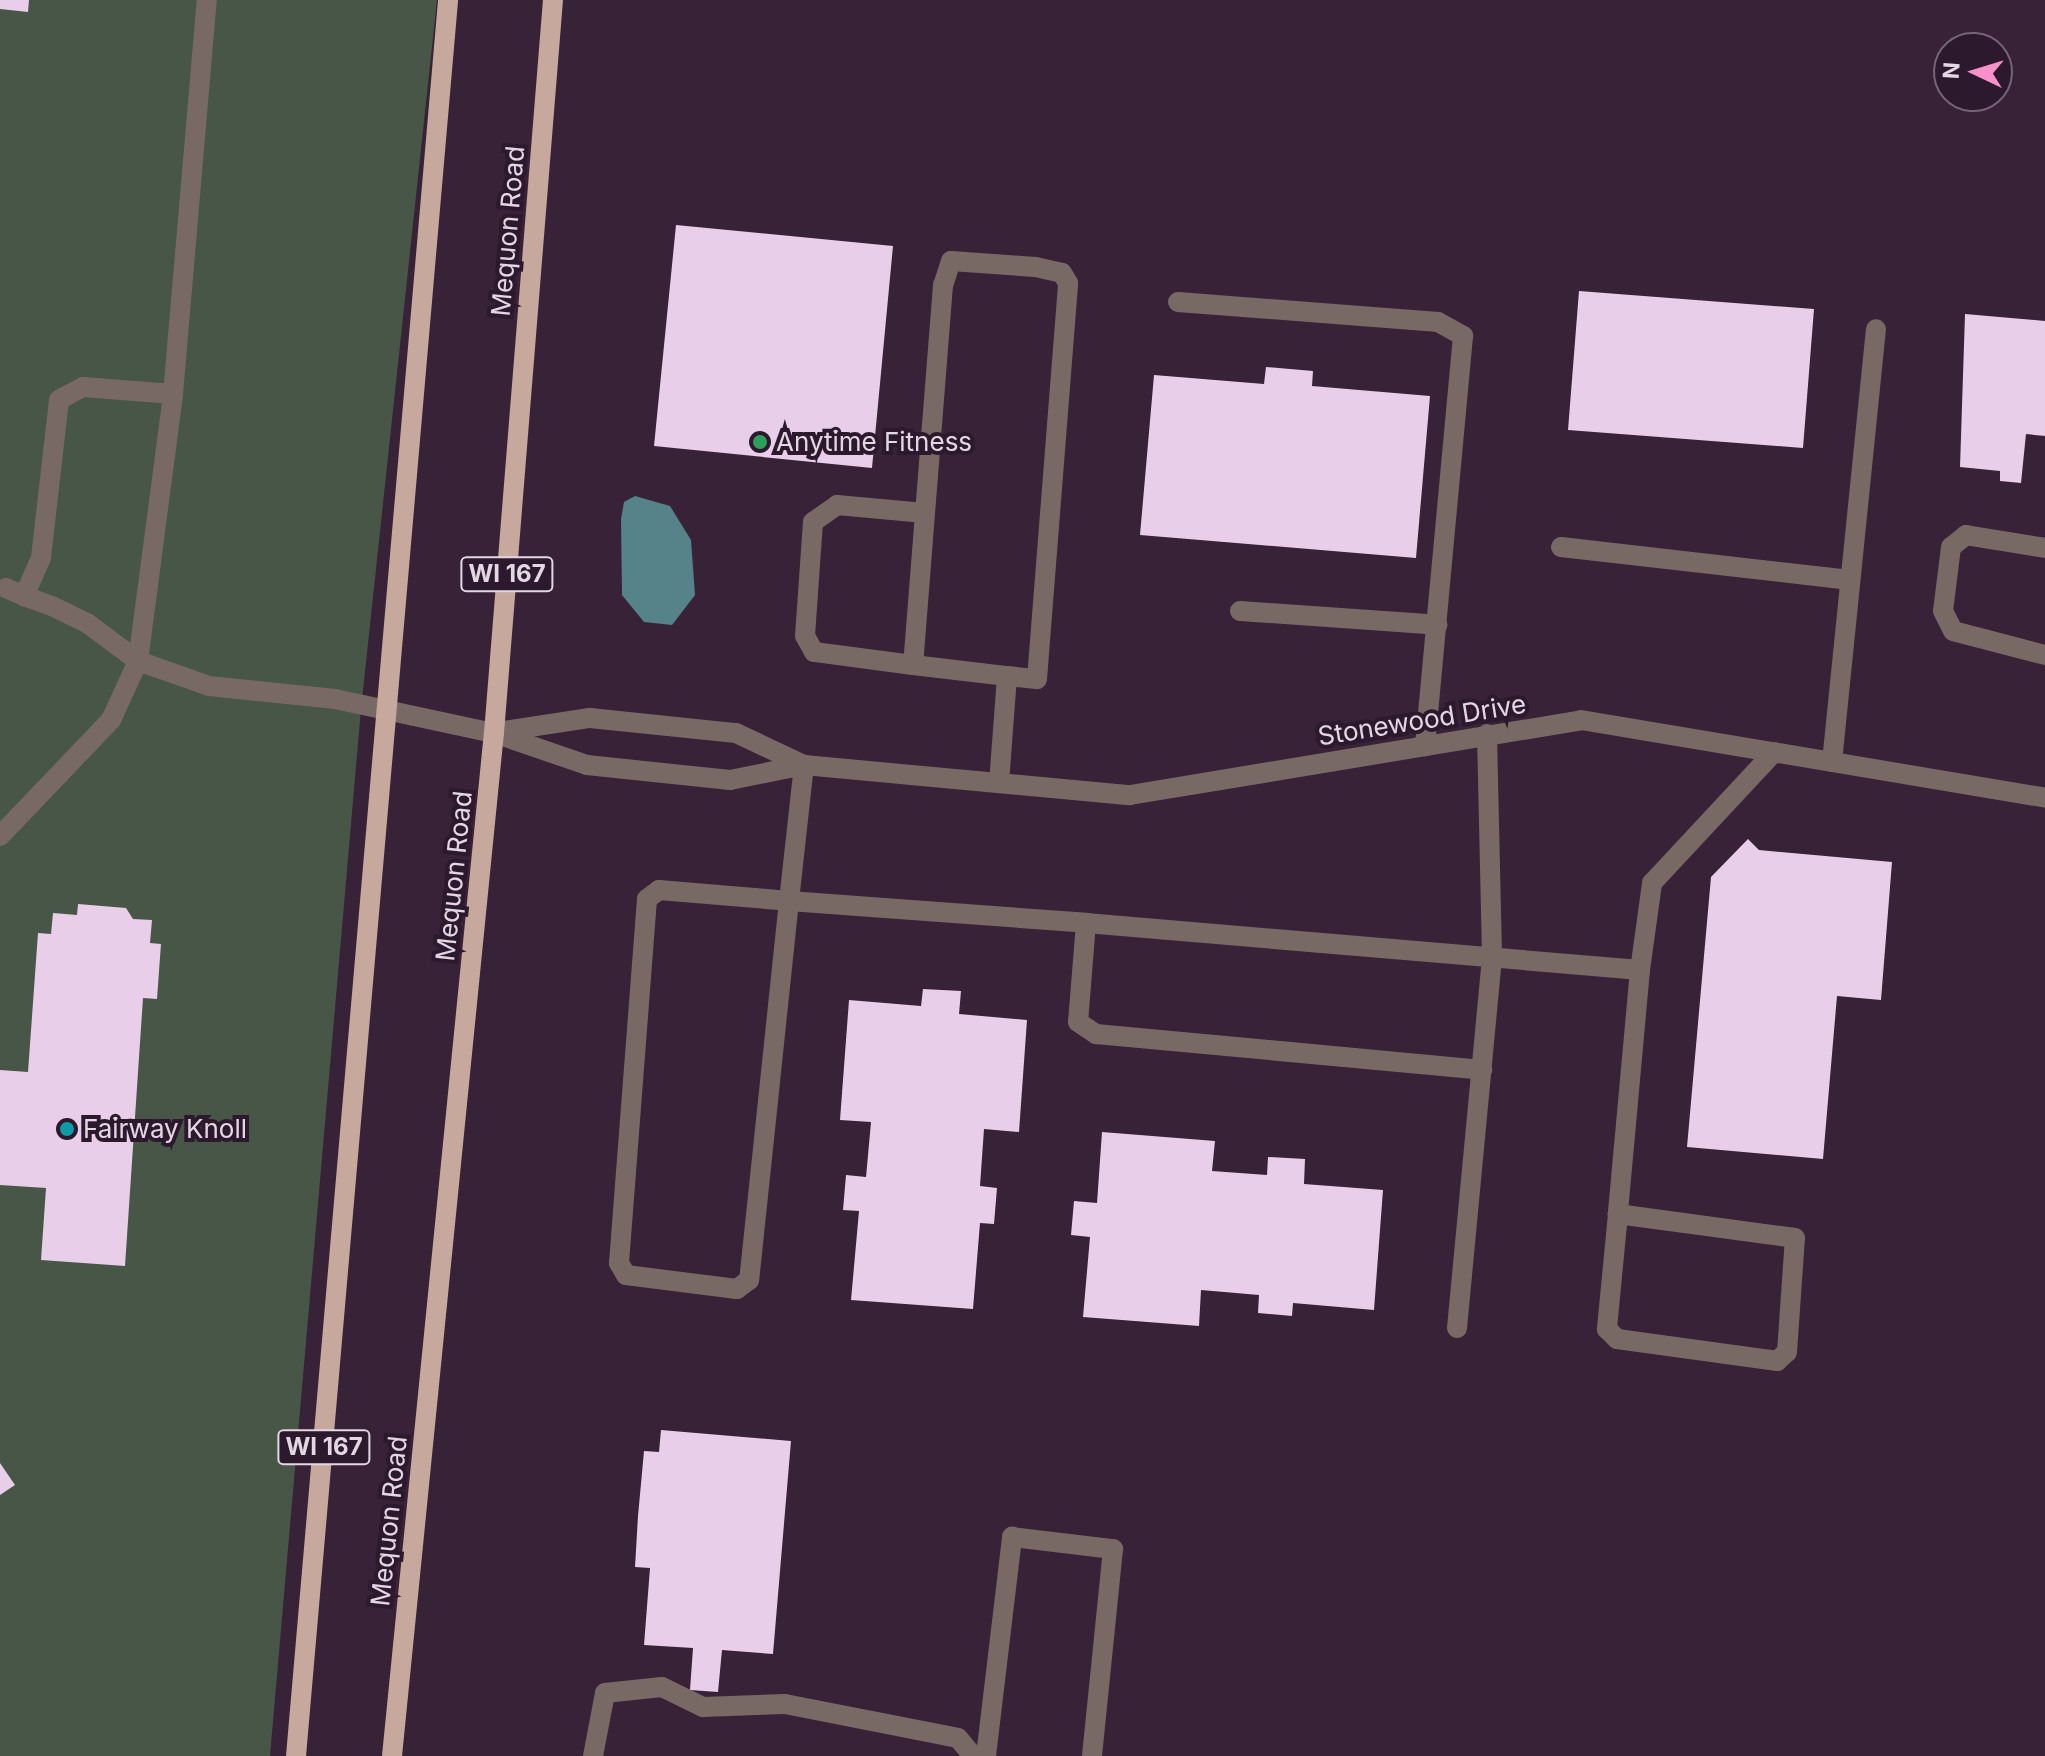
<!DOCTYPE html>
<style>
body{margin:0}
#map{position:relative;width:2045px;height:1756px;overflow:hidden;background:#372237;font-family:Inter,sans-serif}
div>[style]{position:absolute}
[style*='--x']{left:calc(var(--x)*1px);top:calc(var(--y)*1px);width:calc(var(--w)*1px);rotate:calc(var(--a)*1deg)}
.green>*{inset:0;background:#475646}
.water>*{inset:0;background:#56838a}
.building>*{inset:0;background:#e9cee9}
.minor>*{height:20px;margin:-10px;padding:0 10px;transform-origin:10px;border-radius:10px;background:#786964}
.major>*{height:20px;margin:-10px;padding:0 10px;transform-origin:10px;border-radius:10px;background:#c6a89d}
.dots>*{width:22px;height:22px;translate:-50% -50%;box-sizing:border-box;border:4px solid #2c192d;border-radius:50%}
span{translate:-50% -50%;white-space:nowrap;text-align:center;line-height:1.15;-webkit-text-stroke:8px #2c192d;paint-order:stroke}
.shield-label span{padding:2px 6px;background:#2c192d;border:2px solid;border-radius:6px;-webkit-text-stroke-width:0}
.shield-label{font-size:24px;color:#e4d7e4;font-weight:700}
.street-label{font-size:26px;color:#e4d7e4}
.poi-label{font-size:26px;color:#e4d7e4}
.left{translate:0 -50%;text-align:left}
.north{position:absolute;left:1933px;top:32px;width:80px;height:80px;box-sizing:border-box;background:#2c192d;border:2px solid #766576;border-radius:50%;rotate:274deg;font-size:22px;font-weight:700;line-height:32px;text-align:center;color:#e4d7e4}
.north::after{content:'';display:block;margin:auto;width:28px;height:36px;background:#f890cc;clip-path:polygon(50% 0,100% 100%,50% 72%,0 100%)}
</style>
<div id="map">
<div class="green">
<div style="clip-path:polygon(0 0,437px 0,361px 709px,270px 1756px,0 1756px)"></div>
</div>
<div class="water">
<div style="clip-path:polygon(635px 496px,670px 506px,691px 540px,695px 595px,672px 625px,644px 622px,622px 595px,621px 519px,624px 502px)"></div>
</div>
<div class="building">
<div style="clip-path:polygon(0 0,29px 0,28px 12px,0 9px)"></div>
<div style="clip-path:polygon(676px 225px,893px 246px,872px 468px,654px 446px)"></div>
<div style="clip-path:polygon(1579px 291px,1814px 309px,1803px 448px,1568px 430px)"></div>
<div style="clip-path:polygon(1965px 314px,2045px 321px,2045px 436px,2026px 434px,2021px 483px,2000px 481px,2000px 471px,1960px 467px)"></div>
<div style="clip-path:polygon(1266px 367px,1313px 371px,1312px 386px,1430px 396px,1416px 558px,1140px 535px,1154px 375px,1264px 384px)"></div>
<div style="clip-path:polygon(1748px 839px,1759px 850px,1892px 862px,1881px 1000px,1837px 996px,1823px 1159px,1687px 1147px,1711px 877px)"></div>
<div style="clip-path:polygon(78px 904px,126px 908px,133px 919px,152px 920px,150px 943px,161px 944px,157px 999px,143px 998px,125px 1266px,41px 1260px,46px 1188px,0 1185px,0 1070px,28px 1072px,38px 933px,51px 934px,53px 913px,77px 915px)"></div>
<div style="clip-path:polygon(923px 989px,961px 991px,959px 1014px,1027px 1020px,1019px 1132px,984px 1129px,980px 1186px,997px 1188px,994px 1224px,980px 1223px,973px 1309px,851px 1300px,859px 1211px,843px 1210px,846px 1175px,866px 1177px,871px 1122px,840px 1120px,849px 1000px,921px 1006px)"></div>
<div style="clip-path:polygon(1102px 1132px,1215px 1141px,1212px 1171px,1267px 1175px,1268px 1157px,1305px 1159px,1304px 1184px,1383px 1190px,1374px 1310px,1293px 1303px,1292px 1316px,1258px 1313px,1259px 1295px,1201px 1290px,1199px 1326px,1083px 1317px,1090px 1237px,1071px 1235px,1074px 1201px,1097px 1203px)"></div>
<div style="clip-path:polygon(661px 1430px,791px 1441px,773px 1654px,722px 1650px,718px 1692px,690px 1690px,693px 1648px,644px 1645px,650px 1568px,635px 1567px,638px 1516px,644px 1451px,659px 1452px)"></div>
<div style="clip-path:polygon(0 1463px,15px 1485px,0 1495px)"></div>
</div>
<div class="minor">
<div style="--x:1178;--y:302;--w:261;--a:4.4"></div>
<div style="--x:1438;--y:322;--w:29;--a:29"></div>
<div style="--x:1463;--y:336;--w:412;--a:95.3"></div>
<div style="--x:173;--y:394;--w:395;--a:-85.1"></div>
<div style="--x:1561;--y:547;--w:291;--a:6.5"></div>
<div style="--x:2045;--y:548;--w:80;--a:-170.7"></div>
<div style="--x:1966;--y:535;--w:19;--a:141"></div>
<div style="--x:1951;--y:547;--w:64;--a:97.1"></div>
<div style="--x:1943;--y:611;--w:22;--a:63"></div>
<div style="--x:1953;--y:631;--w:95;--a:14.6"></div>
<div style="--x:6;--y:588;--w:20;--a:24"></div>
<div style="--x:24;--y:596;--w:32;--a:20"></div>
<div style="--x:54;--y:607;--w:37;--a:26"></div>
<div style="--x:87;--y:623;--w:64;--a:36.7"></div>
<div style="--x:138;--y:661;--w:269;--a:-82.5"></div>
<div style="--x:173;--y:394;--w:90;--a:-175.6"></div>
<div style="--x:83;--y:387;--w:27;--a:152"></div>
<div style="--x:59;--y:400;--w:159;--a:96.5"></div>
<div style="--x:41;--y:558;--w:42;--a:114.1"></div>
<div style="--x:1240;--y:611;--w:198;--a:4"></div>
<div style="--x:913;--y:665;--w:100;--a:-172.5"></div>
<div style="--x:814;--y:652;--w:18;--a:-119"></div>
<div style="--x:805;--y:636;--w:114;--a:-86"></div>
<div style="--x:813;--y:522;--w:29;--a:-35"></div>
<div style="--x:837;--y:505;--w:88;--a:5.2"></div>
<div style="--x:497;--y:732;--w:94;--a:-8.6"></div>
<div style="--x:590;--y:718;--w:147;--a:5.9"></div>
<div style="--x:736;--y:733;--w:75;--a:25.2"></div>
<div style="--x:1832;--y:762;--w:435;--a:-84.2"></div>
<div style="--x:804;--y:765;--w:137;--a:96.3"></div>
<div style="--x:789;--y:901;--w:381;--a:96"></div>
<div style="--x:749;--y:1280;--w:15;--a:143"></div>
<div style="--x:737;--y:1289;--w:112;--a:-172.8"></div>
<div style="--x:626;--y:1275;--w:14;--a:-120"></div>
<div style="--x:619;--y:1263;--w:365;--a:-85.6"></div>
<div style="--x:647;--y:899;--w:15;--a:-37"></div>
<div style="--x:659;--y:890;--w:130;--a:4.8"></div>
<div style="--x:789;--y:901;--w:298;--a:4.2"></div>
<div style="--x:1086;--y:923;--w:99;--a:94.6"></div>
<div style="--x:1078;--y:1022;--w:22;--a:34"></div>
<div style="--x:1096;--y:1034;--w:388;--a:5.3"></div>
<div style="--x:999;--y:783;--w:107;--a:-85.7"></div>
<div style="--x:1007;--y:676;--w:30;--a:6"></div>
<div style="--x:1037;--y:679;--w:397;--a:-85.5"></div>
<div style="--x:1068;--y:283;--w:12;--a:-121"></div>
<div style="--x:1062;--y:273;--w:28;--a:-167"></div>
<div style="--x:1035;--y:267;--w:84;--a:-175.9"></div>
<div style="--x:951;--y:261;--w:25;--a:108"></div>
<div style="--x:943;--y:285;--w:381;--a:94.5"></div>
<div style="--x:913;--y:665;--w:95;--a:6.7"></div>
<div style="--x:0;--y:836;--w:161;--a:-46.3"></div>
<div style="--x:111;--y:720;--w:65;--a:-65.4"></div>
<div style="--x:138;--y:661;--w:75;--a:19.4"></div>
<div style="--x:209;--y:686;--w:127;--a:5.9"></div>
<div style="--x:335;--y:699;--w:163;--a:12.1"></div>
<div style="--x:494;--y:733;--w:98;--a:19"></div>
<div style="--x:587;--y:765;--w:144;--a:6"></div>
<div style="--x:730;--y:780;--w:76;--a:-11.5"></div>
<div style="--x:804;--y:765;--w:327;--a:5.3"></div>
<div style="--x:1130;--y:795;--w:457;--a:-9.4"></div>
<div style="--x:1581;--y:720;--w:471;--a:9.5"></div>
<div style="--x:1086;--y:923;--w:556;--a:4.85"></div>
<div style="--x:1640;--y:970;--w:245;--a:95.2"></div>
<div style="--x:1618;--y:1214;--w:116;--a:95.5"></div>
<div style="--x:1607;--y:1329;--w:14;--a:45"></div>
<div style="--x:1617;--y:1339;--w:162;--a:7.8"></div>
<div style="--x:1777;--y:1361;--w:13;--a:-42"></div>
<div style="--x:1787;--y:1352;--w:114;--a:-86"></div>
<div style="--x:1795;--y:1238;--w:179;--a:-172.3"></div>
<div style="--x:1640;--y:970;--w:88;--a:-82.1"></div>
<div style="--x:1652;--y:883;--w:179;--a:-47"></div>
<div style="--x:1457;--y:1328;--w:375;--a:-84.6"></div>
<div style="--x:1492;--y:955;--w:221;--a:-91.3"></div>
<div style="--x:593;--y:1756;--w:64;--a:-79.2"></div>
<div style="--x:605;--y:1693;--w:57;--a:-6"></div>
<div style="--x:662;--y:1687;--w:46;--a:26"></div>
<div style="--x:703;--y:1707;--w:82;--a:-2.1"></div>
<div style="--x:785;--y:1704;--w:176;--a:11.1"></div>
<div style="--x:958;--y:1738;--w:23;--a:50"></div>
<div style="--x:986;--y:1756;--w:221;--a:-83.2"></div>
<div style="--x:1012;--y:1537;--w:102;--a:6.8"></div>
<div style="--x:1113;--y:1549;--w:208;--a:95.8"></div>
</div>
<div class="major">
<div style="--x:296;--y:1756;--w:1763;--a:-85.05"></div>
<div style="--x:392;--y:1756;--w:1028;--a:-84.31"></div>
<div style="--x:494;--y:733;--w:735;--a:-85.4"></div>
</div>
<div class="dots">
<div style="left:760px;top:442px;background:#2e9e5b"></div>
<div style="left:67px;top:1129px;background:#0f9aa8"></div>
</div>
<div class="shield-label">
<span style="left:507px;top:574px">WI 167</span>
<span style="left:324px;top:1447px">WI 167</span>
</div>
<div class="street-label">
<span style="left:508px;top:231px;rotate:-85deg">Mequon Road</span>
<span style="left:1422px;top:720px;rotate:-9deg">Stonewood Drive</span>
<span style="left:454px;top:876px;rotate:-84deg">Mequon Road</span>
<span style="left:389px;top:1521px;rotate:-84deg">Mequon Road</span>
</div>
<div class="poi-label">
<span class="left" style="left:776px;top:442px">Anytime Fitness</span>
<span class="left" style="left:83px;top:1129px">Fairway Knoll</span>
</div>
<div class="north">N</div>
</div>
